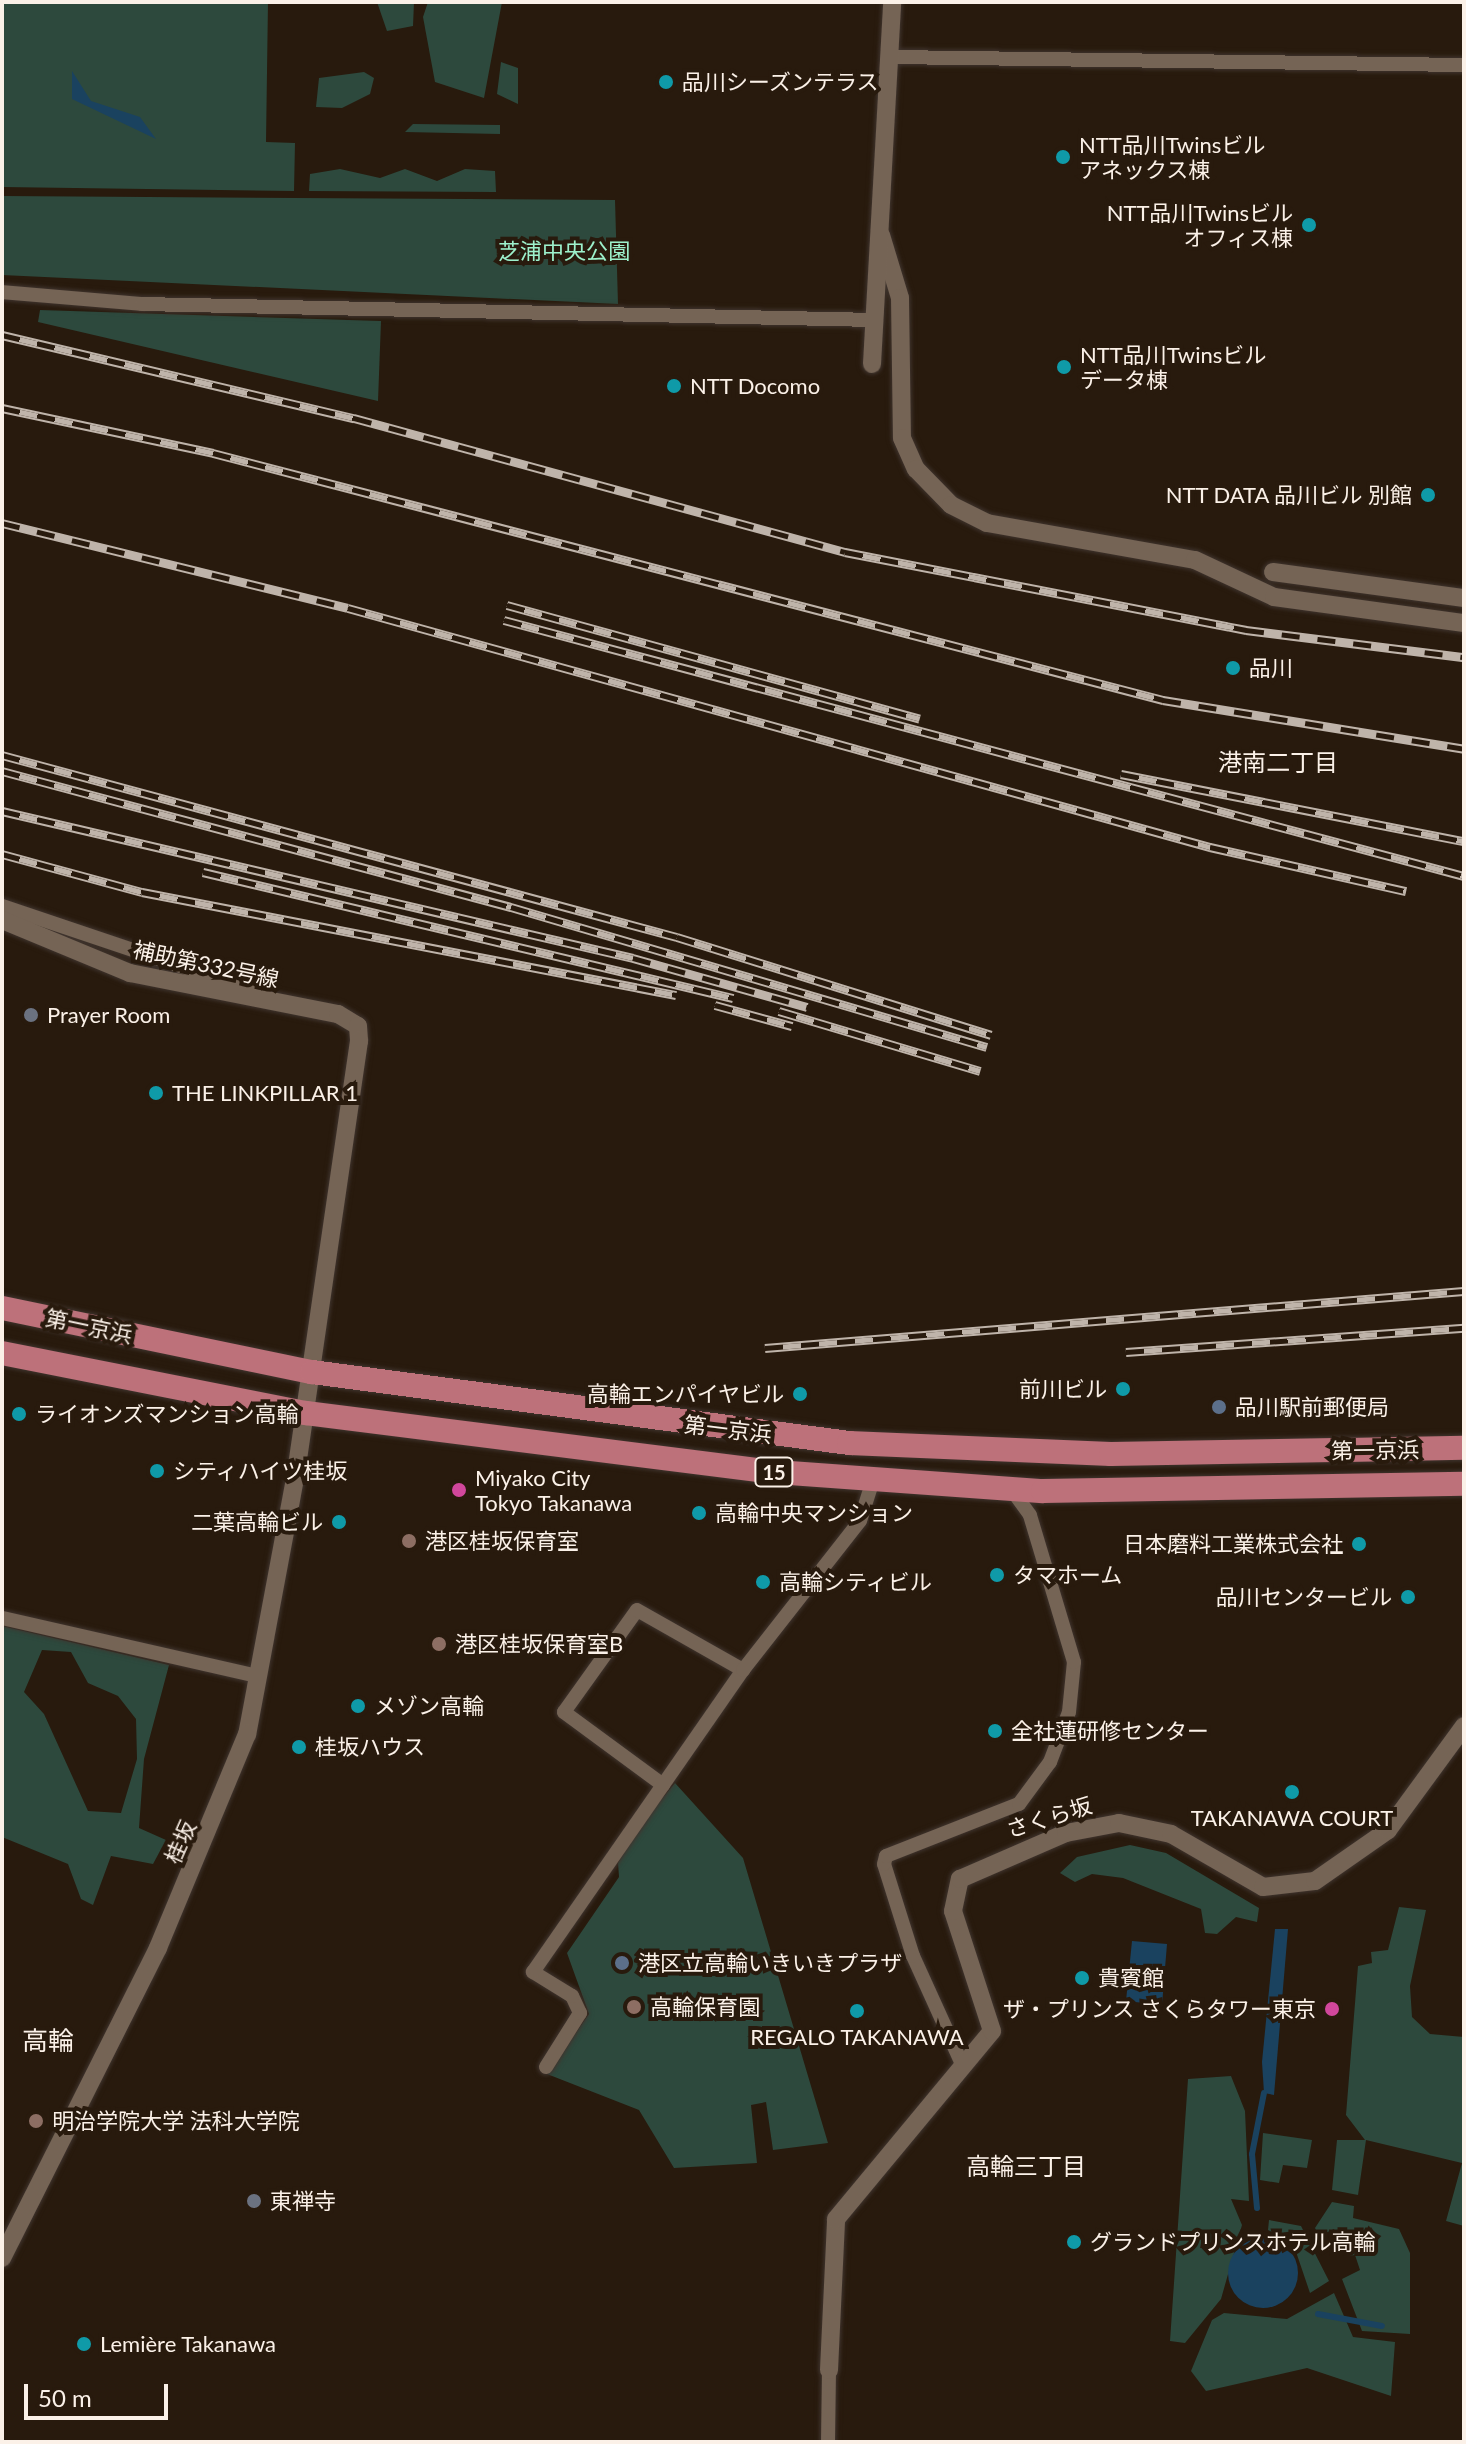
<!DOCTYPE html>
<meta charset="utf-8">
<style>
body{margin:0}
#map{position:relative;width:1466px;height:2444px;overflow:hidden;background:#281a0d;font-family:Lato,"Noto Sans JP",sans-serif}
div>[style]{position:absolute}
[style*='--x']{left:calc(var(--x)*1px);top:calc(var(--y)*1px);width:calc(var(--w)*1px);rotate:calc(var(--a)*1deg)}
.green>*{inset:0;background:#2d493d}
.water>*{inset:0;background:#1a425f}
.round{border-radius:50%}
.stream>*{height:6px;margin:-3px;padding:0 3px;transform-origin:3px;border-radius:3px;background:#1a425f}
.roads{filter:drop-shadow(0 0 2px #3f342e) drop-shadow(0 0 2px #3f342e)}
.minor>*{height:14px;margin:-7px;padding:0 7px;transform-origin:7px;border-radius:7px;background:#756455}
.tertiary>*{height:18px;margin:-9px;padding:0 9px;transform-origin:9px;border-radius:9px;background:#756455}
.trunk>*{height:24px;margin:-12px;padding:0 12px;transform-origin:12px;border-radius:12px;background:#bd717a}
.rail>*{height:9px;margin-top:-4.5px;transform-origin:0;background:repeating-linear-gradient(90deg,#281a0d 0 18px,#bfb4aa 0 36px);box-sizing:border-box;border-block:2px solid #bfb4aa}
.dots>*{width:22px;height:22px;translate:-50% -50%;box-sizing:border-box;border:4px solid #281a0d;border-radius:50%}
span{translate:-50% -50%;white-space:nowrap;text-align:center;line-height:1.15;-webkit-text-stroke:8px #281a0d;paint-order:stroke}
.shield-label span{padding:2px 6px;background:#281a0d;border:2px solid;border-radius:6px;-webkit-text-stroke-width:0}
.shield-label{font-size:20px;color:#fbf1e8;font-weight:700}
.poi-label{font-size:22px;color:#fbf1e8}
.left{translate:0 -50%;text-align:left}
.right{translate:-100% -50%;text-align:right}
.park-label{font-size:22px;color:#9df1cc}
.street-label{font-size:22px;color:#fbf1e8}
.neighbourhood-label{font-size:24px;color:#fbf1e8}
.quarter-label{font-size:26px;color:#fbf1e8}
.frame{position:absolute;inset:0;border:4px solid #fbf1e8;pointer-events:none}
.scale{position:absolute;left:24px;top:2384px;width:144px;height:36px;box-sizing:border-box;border:4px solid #fbf1e8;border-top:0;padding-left:10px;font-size:24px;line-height:28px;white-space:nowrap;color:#fbf1e8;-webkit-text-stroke:6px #281a0d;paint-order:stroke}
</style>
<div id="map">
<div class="green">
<div style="clip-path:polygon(2px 2px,268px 2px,266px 142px,295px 143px,294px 191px,2px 187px)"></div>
<div style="clip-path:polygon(377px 2px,414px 2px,413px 26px,387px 31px)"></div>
<div style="clip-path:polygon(428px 2px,502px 2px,484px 98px,435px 82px,423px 17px)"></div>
<div style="clip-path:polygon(501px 62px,518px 68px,518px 104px,497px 94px)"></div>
<div style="clip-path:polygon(364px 72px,374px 78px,370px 94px,342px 108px,316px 107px,319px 78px)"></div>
<div style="clip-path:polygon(413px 124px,500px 125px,500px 134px,405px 132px)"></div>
<div style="clip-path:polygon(405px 169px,437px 181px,465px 169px,495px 171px,496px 192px,309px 191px,310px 174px,340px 169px,380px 178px)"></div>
<div style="clip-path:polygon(2px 196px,615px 200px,618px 304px,2px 275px)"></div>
<div style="clip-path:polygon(40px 310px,381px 321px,378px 401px,38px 322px)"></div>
<div style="clip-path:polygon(evenodd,2px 1626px,169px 1665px,144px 1759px,139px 1828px,166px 1840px,153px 1864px,111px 1856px,93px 1905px,81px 1899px,68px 1864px,2px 1837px,2px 1626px,42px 1650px,71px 1652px,88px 1683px,118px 1696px,136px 1719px,137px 1759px,121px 1813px,88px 1811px,44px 1714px,24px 1692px,42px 1650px)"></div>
<div style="clip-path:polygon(675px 1783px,743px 1858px,828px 2143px,773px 2150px,766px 2102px,751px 2105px,757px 2163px,674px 2168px,639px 2110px,547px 2074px,589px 2014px,567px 1953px,619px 1877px,618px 1863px,641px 1824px)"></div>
<div style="clip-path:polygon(1130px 1845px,1166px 1853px,1259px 1908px,1257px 1922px,1236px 1917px,1217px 1934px,1205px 1933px,1201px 1909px,1123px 1878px,1092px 1874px,1075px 1882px,1060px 1873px,1077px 1857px)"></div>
<div style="clip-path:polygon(1399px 1907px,1426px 1910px,1410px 1986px,1412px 2017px,1430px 2034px,1464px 2037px,1464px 2226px,1446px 2221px,1462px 2163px,1366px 2140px,1358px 2195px,1332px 2190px,1337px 2140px,1365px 2140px,1346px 2115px,1358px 1966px,1372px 1963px,1371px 1952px,1388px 1950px)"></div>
<div style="clip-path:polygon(1231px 2076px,1245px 2111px,1249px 2201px,1231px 2199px,1242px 2225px,1221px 2299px,1185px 2343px,1170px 2341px,1188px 2079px)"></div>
<div style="clip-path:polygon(1263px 2133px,1312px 2140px,1307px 2168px,1283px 2165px,1279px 2183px,1260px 2180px)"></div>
<div style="clip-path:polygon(1332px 2202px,1354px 2206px,1353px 2218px,1399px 2229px,1410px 2253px,1410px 2334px,1362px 2331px,1342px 2279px,1360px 2270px,1355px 2255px,1347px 2256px,1334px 2229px,1319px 2236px,1315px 2228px)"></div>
<div style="clip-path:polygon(1269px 2220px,1301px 2226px,1329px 2281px,1310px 2293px,1293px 2243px,1268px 2230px)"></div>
<div style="clip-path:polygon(1334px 2293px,1353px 2337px,1395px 2342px,1391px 2396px,1307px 2368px,1206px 2391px,1191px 2371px,1212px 2320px,1224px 2313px,1287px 2319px)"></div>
</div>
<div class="water">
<div style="clip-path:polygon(72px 71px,91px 101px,140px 117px,156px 139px,72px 99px)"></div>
<div style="clip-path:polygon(1275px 1929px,1288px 1929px,1274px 2095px,1264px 2093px,1262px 2062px)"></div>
<div style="clip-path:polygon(1132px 1941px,1167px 1944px,1162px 2005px,1126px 2001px)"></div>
<div class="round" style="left:1228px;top:2238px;width:70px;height:70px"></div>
</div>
<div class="stream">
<div style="--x:1257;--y:2208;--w:54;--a:-95.3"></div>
<div style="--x:1252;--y:2154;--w:62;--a:-78.9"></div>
<div style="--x:1318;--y:2314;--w:65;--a:10.6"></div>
</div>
<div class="roads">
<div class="minor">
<div style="--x:891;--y:57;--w:573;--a:0.8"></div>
<div style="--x:2;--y:292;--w:141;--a:4.9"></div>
<div style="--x:142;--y:304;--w:733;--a:1.25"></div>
<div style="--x:2;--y:906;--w:260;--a:18.6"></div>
<div style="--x:2;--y:1618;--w:262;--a:12.8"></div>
<div style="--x:663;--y:1785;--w:123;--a:-143.6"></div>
<div style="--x:564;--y:1712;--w:125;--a:-54.4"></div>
<div style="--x:637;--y:1610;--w:122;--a:29.5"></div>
<div style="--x:962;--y:2064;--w:119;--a:-114.4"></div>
<div style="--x:913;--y:1956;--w:96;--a:-107.5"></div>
<div style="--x:884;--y:1864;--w:8;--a:-76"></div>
<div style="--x:886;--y:1856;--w:143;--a:-21.4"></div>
<div style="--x:1019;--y:1804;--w:52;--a:-53.6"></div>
<div style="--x:1050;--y:1762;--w:53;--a:-69.2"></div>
<div style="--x:1069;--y:1712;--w:50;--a:-84.3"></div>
<div style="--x:1074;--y:1662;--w:153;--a:-106.7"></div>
<div style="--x:1030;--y:1515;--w:31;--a:-126"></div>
<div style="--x:546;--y:2067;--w:64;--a:-57.8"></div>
<div style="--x:580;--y:2013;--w:19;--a:-115"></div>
<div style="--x:572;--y:1996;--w:46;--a:-148.4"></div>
<div style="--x:533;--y:1972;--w:368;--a:-55.2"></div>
<div style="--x:743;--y:1670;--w:189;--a:-51.9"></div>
<div style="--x:860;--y:1521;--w:43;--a:-72.4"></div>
<div style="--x:828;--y:2442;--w:72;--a:-89.2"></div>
</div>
<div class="tertiary">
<div style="--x:881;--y:235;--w:66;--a:73.2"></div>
<div style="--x:900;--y:298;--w:140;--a:89.2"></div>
<div style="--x:902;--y:438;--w:34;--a:66"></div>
<div style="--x:916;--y:469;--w:50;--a:45.8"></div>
<div style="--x:951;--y:505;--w:40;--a:26.6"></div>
<div style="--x:987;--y:523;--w:211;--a:10.1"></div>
<div style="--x:1195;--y:560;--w:87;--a:25.1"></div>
<div style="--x:1274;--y:597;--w:192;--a:7.8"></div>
<div style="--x:872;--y:364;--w:363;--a:-86.8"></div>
<div style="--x:1273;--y:572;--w:193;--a:7.8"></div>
<div style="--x:2;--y:920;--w:139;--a:22.5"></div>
<div style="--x:130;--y:973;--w:212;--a:11.2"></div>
<div style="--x:338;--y:1014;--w:23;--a:31"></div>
<div style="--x:358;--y:1026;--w:15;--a:86"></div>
<div style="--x:359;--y:1041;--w:431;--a:98.3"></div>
<div style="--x:297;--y:1468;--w:271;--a:100.6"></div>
<div style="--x:247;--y:1734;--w:232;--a:112.6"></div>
<div style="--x:158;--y:1948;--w:347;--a:116.7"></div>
<div style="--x:829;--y:2370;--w:151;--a:-87.3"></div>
<div style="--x:836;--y:2219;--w:244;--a:-50.3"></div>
<div style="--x:992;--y:2031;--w:126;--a:-108"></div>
<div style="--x:953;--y:1911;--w:33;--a:-78"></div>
<div style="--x:960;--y:1879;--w:116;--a:-23.5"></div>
<div style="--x:1066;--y:1833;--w:54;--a:-10.7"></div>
<div style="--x:1119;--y:1823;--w:53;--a:11.9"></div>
<div style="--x:1171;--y:1834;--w:106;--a:29.9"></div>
<div style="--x:1263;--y:1887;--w:52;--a:-6.6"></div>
<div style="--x:1315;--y:1881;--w:89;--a:-34.9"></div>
<div style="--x:1388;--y:1830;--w:129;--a:-53.8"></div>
</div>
<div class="trunk">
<div style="--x:2;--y:1308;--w:317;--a:11.7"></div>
<div style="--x:312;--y:1372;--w:542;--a:7.53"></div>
<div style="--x:849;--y:1443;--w:262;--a:2.4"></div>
<div style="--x:1111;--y:1454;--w:353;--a:-1"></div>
<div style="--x:2;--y:1353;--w:310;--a:11.2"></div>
<div style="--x:306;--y:1413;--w:460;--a:7.2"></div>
<div style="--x:762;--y:1471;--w:282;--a:4.1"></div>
<div style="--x:1043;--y:1491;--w:421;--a:-1"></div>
</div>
</div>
<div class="rail">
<div style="--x:2;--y:335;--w:362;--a:13.3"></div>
<div style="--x:354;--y:418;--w:509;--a:15.26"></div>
<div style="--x:845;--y:552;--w:409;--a:11"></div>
<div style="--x:1246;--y:630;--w:220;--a:7.1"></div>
<div style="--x:2;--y:408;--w:216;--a:12"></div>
<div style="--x:213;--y:453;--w:982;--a:14.57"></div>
<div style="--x:1163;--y:700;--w:305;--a:9.2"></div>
<div style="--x:2;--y:523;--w:356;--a:13.8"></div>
<div style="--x:348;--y:608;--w:895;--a:15.5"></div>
<div style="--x:1210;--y:847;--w:201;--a:12.7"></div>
<div style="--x:507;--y:605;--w:428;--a:15.4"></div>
<div style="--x:504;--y:620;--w:994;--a:14.93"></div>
<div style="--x:2;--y:755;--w:699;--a:15.09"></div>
<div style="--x:677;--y:937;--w:329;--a:17.3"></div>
<div style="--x:2;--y:771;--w:527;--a:14.96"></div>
<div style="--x:511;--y:907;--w:496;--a:16.4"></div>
<div style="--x:1121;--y:774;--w:349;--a:11.1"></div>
<div style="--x:2;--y:811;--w:648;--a:13.11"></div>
<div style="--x:633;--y:958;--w:181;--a:15.7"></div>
<div style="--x:2;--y:854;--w:145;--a:15.2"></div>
<div style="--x:142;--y:892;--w:544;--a:10.92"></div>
<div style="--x:203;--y:872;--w:545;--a:13.37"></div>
<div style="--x:715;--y:1005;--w:80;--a:15.3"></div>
<div style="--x:779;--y:1011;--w:210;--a:16.6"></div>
<div style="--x:765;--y:1348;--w:701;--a:-4.66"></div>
<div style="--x:1126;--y:1352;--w:339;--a:-4.1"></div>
</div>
<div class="dots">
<div style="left:666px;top:82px;background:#0f9aa8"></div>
<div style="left:1063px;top:157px;background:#0f9aa8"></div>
<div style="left:1309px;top:225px;background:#0f9aa8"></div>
<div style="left:1064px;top:367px;background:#0f9aa8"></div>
<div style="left:674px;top:386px;background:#0f9aa8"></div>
<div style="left:1428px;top:495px;background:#0f9aa8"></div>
<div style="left:1233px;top:668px;background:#0f9aa8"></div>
<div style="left:31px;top:1015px;background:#6b7280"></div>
<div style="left:156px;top:1093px;background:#0f9aa8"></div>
<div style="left:1123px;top:1389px;background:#0f9aa8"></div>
<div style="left:800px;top:1394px;background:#0f9aa8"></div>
<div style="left:1219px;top:1407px;background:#5c6f8a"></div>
<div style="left:19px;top:1414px;background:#0f9aa8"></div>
<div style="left:157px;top:1471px;background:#0f9aa8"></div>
<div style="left:459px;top:1490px;background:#d1479c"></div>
<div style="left:699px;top:1513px;background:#0f9aa8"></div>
<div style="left:339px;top:1522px;background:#0f9aa8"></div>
<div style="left:409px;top:1541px;background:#8d6e63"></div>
<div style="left:1359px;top:1544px;background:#0f9aa8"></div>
<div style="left:997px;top:1575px;background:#0f9aa8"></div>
<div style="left:763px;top:1582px;background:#0f9aa8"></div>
<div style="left:1408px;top:1597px;background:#0f9aa8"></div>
<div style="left:439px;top:1644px;background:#8d6e63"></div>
<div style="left:358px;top:1706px;background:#0f9aa8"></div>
<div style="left:995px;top:1731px;background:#0f9aa8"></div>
<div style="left:299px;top:1747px;background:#0f9aa8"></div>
<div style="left:1292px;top:1792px;background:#0f9aa8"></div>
<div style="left:622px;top:1963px;background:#5c6f8a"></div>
<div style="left:1082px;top:1978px;background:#0f9aa8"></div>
<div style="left:634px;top:2007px;background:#8d6e63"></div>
<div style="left:1332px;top:2009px;background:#d1479c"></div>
<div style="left:857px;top:2011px;background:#0f9aa8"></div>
<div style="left:36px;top:2121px;background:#8d6e63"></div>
<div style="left:254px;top:2201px;background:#6b7280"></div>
<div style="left:1074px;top:2242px;background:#0f9aa8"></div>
<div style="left:84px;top:2344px;background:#0f9aa8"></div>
</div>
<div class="shield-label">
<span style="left:774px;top:1472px">15</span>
</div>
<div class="poi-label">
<span class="left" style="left:682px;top:82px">品川シーズンテラス</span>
<span class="left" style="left:1079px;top:157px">NTT品川Twinsビル<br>アネックス棟</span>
<span class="right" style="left:1293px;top:225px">NTT品川Twinsビル<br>オフィス棟</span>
<span class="left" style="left:1080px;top:367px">NTT品川Twinsビル<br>データ棟</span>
<span class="left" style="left:690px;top:386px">NTT Docomo</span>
<span class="right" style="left:1412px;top:495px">NTT DATA 品川ビル 別館</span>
<span class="left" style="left:1249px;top:668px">品川</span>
<span class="left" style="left:47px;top:1015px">Prayer Room</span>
<span class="left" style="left:172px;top:1093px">THE LINKPILLAR 1</span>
<span class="right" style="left:1107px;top:1389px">前川ビル</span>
<span class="right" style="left:784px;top:1394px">高輪エンパイヤビル</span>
<span class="left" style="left:1235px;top:1407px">品川駅前郵便局</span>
<span class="left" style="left:35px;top:1414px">ライオンズマンション高輪</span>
<span class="left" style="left:173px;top:1471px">シティハイツ桂坂</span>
<span class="left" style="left:475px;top:1490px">Miyako City<br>Tokyo Takanawa</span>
<span class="left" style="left:715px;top:1513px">高輪中央マンション</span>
<span class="right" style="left:323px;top:1522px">二葉高輪ビル</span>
<span class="left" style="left:425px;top:1541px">港区桂坂保育室</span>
<span class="right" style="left:1343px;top:1544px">日本磨料工業株式会社</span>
<span class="left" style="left:1013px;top:1575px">タマホーム</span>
<span class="left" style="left:779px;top:1582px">高輪シティビル</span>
<span class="right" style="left:1392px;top:1597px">品川センタービル</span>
<span class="left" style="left:455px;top:1644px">港区桂坂保育室B</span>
<span class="left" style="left:374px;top:1706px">メゾン高輪</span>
<span class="left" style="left:1011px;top:1731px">全社蓮研修センター</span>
<span class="left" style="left:315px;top:1747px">桂坂ハウス</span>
<span style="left:1292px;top:1818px">TAKANAWA COURT</span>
<span class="left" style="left:638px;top:1963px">港区立高輪いきいきプラザ</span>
<span class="left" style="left:1098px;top:1978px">貴賓館</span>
<span class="left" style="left:650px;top:2007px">高輪保育園</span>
<span class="right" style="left:1316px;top:2009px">ザ・プリンス さくらタワー東京</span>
<span style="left:857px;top:2037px">REGALO TAKANAWA</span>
<span class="left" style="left:52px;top:2121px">明治学院大学 法科大学院</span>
<span class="left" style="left:270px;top:2201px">東禅寺</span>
<span class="left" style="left:1090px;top:2242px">グランドプリンスホテル高輪</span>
<span class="left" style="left:100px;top:2344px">Lemière Takanawa</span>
</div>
<div class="park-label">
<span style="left:564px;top:251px">芝浦中央公園</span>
</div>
<div class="street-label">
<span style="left:206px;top:964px;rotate:12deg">補助第332号線</span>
<span style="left:89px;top:1326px;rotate:12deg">第一京浜</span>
<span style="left:728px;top:1429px;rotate:7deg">第一京浜</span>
<span style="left:1375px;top:1450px;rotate:-1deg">第一京浜</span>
<span style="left:1049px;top:1817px;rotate:-17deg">さくら坂</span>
<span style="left:180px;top:1842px;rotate:-66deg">桂坂</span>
</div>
<div class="neighbourhood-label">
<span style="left:1278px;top:762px">港南二丁目</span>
<span style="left:1026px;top:2166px">高輪三丁目</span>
</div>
<div class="quarter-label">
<span style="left:48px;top:2041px">高輪</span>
</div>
<div class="frame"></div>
<div class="scale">50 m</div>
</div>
